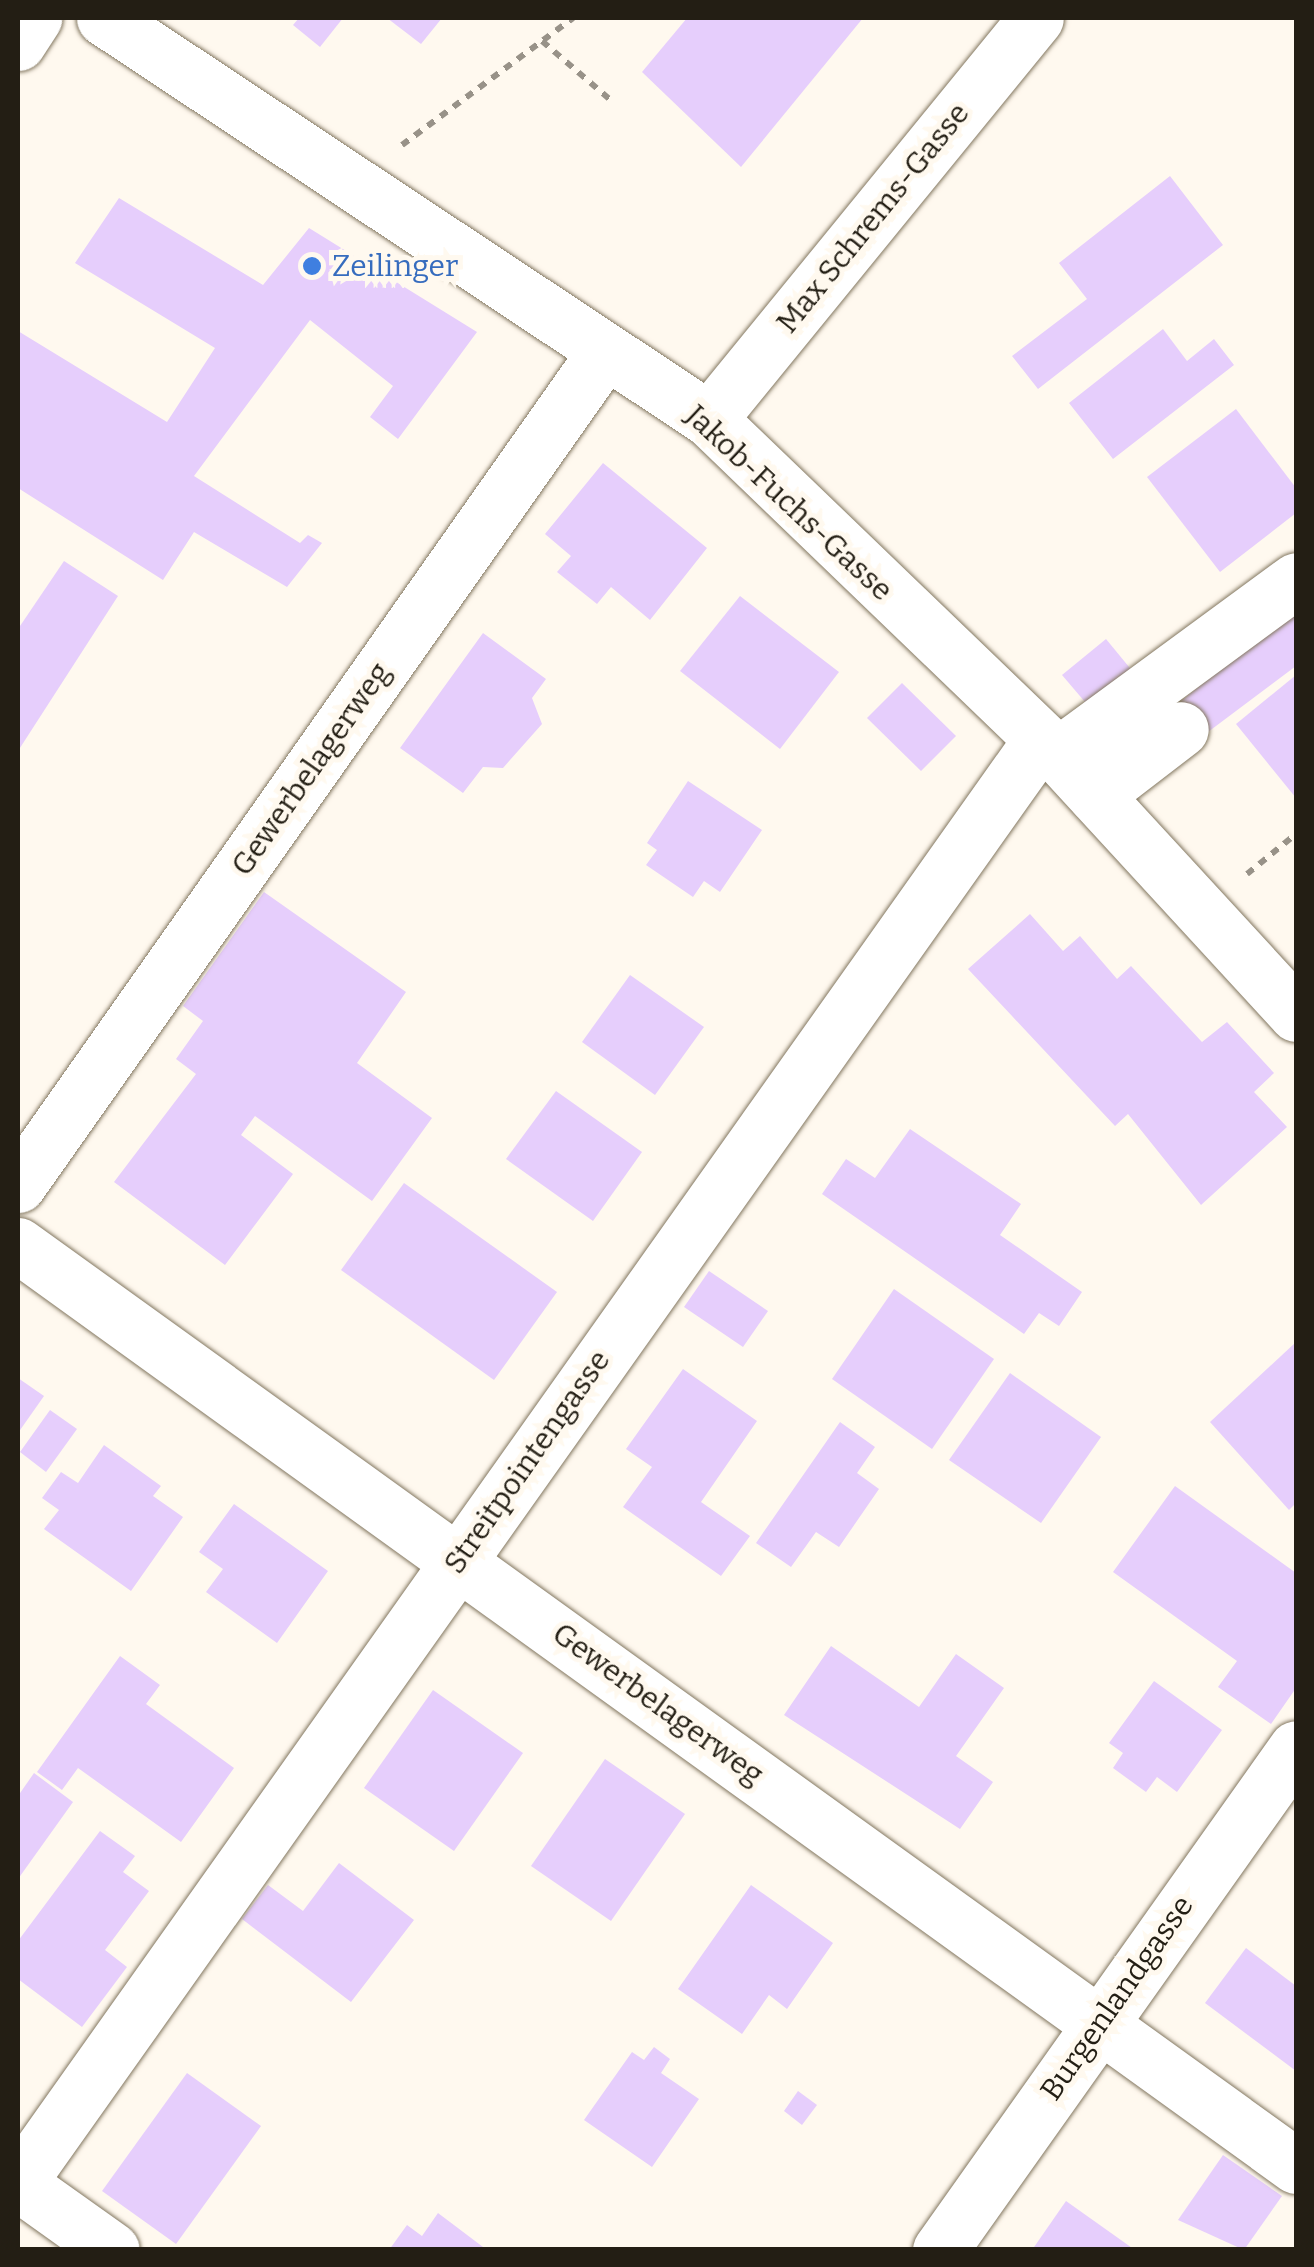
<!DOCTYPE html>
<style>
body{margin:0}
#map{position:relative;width:1314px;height:2267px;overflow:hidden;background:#fff9ef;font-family:Bitter,serif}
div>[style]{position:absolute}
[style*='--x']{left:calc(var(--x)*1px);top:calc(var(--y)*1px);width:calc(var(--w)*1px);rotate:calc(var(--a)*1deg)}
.building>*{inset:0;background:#e6cefc}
.path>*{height:6px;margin-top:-3px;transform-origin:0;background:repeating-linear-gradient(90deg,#989288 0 8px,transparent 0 16px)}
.roads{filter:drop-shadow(0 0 2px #837760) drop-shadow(0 0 2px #837760)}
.minor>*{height:55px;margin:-27.5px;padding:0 27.5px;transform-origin:27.5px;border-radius:27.5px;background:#fff}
.major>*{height:55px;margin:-27.5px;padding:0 27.5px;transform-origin:27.5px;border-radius:27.5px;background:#fff}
.dots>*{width:28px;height:28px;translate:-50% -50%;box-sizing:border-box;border:5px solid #fff9ef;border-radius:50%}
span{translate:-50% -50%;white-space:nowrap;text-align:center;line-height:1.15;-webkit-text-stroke:10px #fff9ef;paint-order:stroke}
.street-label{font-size:30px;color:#231e14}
.shop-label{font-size:30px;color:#366cbe}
.left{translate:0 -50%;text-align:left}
.frame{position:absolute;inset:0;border:20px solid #231e14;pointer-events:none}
</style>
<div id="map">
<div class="building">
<div style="clip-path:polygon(299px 18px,343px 18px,320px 47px,293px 25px)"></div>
<div style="clip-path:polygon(387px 18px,442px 18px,421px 44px)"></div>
<div style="clip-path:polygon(687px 18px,863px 18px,741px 167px,642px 72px)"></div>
<div style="clip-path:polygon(1170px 176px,1223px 245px,1038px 389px,1012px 356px,1087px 299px,1059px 263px)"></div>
<div style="clip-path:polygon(119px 198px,263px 285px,309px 228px,477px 332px,398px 439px,370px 417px,393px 386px,310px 320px,194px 476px,300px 543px,308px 535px,322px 543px,287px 587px,194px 532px,163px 580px,18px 488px,18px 331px,167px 422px,215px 348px,75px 263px)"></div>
<div style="clip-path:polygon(1163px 329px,1187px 361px,1214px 339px,1234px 365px,1113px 459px,1069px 403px)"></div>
<div style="clip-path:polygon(1236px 409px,1296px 488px,1296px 513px,1220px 572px,1147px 477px)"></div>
<div style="clip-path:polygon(603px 463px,707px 548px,650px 620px,611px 587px,597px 604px,557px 572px,571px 556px,545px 534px)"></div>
<div style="clip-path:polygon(64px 561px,118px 596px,18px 751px,18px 629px)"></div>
<div style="clip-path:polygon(740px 596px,839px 672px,780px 749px,680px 671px)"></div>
<div style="clip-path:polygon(1296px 607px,1296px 666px,1192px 744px,1169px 711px)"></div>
<div style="clip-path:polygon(483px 633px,546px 679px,532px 698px,542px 724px,503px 768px,483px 767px,463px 793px,400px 748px)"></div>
<div style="clip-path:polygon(1106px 639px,1134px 673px,1091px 709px,1062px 675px)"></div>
<div style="clip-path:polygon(1296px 675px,1296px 798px,1236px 724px)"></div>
<div style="clip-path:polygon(902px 683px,956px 736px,921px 771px,867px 718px)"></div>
<div style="clip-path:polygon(688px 781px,762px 830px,720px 892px,704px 881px,693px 897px,646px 865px,657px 850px,647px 843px)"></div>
<div style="clip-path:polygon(264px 892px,406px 992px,357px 1063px,432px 1118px,372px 1201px,255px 1116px,241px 1135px,293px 1174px,225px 1265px,114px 1182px,196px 1074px,176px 1059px,203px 1021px,183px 1006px)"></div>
<div style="clip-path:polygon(1030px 914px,1063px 951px,1080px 936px,1117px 979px,1131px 966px,1202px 1042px,1227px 1022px,1274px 1073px,1254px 1092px,1287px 1127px,1201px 1205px,1128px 1114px,1115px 1126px,968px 969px)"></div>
<div style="clip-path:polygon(630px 975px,704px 1027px,655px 1095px,582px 1042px)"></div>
<div style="clip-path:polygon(556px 1091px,642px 1152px,593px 1221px,506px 1159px)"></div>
<div style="clip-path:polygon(910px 1129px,1021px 1204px,1000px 1235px,1082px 1292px,1059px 1326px,1039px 1313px,1024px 1334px,822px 1194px,846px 1159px,875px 1178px)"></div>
<div style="clip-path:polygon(404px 1183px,557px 1292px,494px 1380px,341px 1270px)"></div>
<div style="clip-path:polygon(709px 1271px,768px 1311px,743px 1347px,684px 1307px)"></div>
<div style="clip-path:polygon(894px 1289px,994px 1359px,932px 1449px,832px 1379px)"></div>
<div style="clip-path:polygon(1296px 1342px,1296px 1503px,1289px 1510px,1210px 1422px)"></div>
<div style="clip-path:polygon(683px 1369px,757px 1421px,701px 1502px,750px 1536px,721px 1576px,623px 1507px,652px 1467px,626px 1449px)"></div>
<div style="clip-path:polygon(1010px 1373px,1101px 1437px,1041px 1523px,949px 1460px)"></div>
<div style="clip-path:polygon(18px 1378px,44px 1396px,18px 1433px)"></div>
<div style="clip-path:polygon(50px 1410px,77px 1429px,46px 1472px,20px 1452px)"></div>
<div style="clip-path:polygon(840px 1422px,875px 1447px,857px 1473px,879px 1489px,839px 1547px,816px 1532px,791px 1567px,756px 1543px)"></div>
<div style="clip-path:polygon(104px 1445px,161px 1486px,153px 1496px,183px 1517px,131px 1591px,44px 1529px,59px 1510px,42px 1498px,61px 1472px,78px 1483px)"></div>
<div style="clip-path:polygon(1175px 1486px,1296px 1573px,1296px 1688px,1271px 1724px,1218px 1687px,1237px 1661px,1113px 1572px)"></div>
<div style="clip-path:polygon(234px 1504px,328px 1571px,277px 1643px,206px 1592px,223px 1569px,199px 1552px)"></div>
<div style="clip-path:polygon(831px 1646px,919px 1707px,956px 1654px,1004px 1688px,956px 1756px,993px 1782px,960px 1829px,784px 1715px)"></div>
<div style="clip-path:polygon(120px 1656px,160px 1685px,146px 1704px,234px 1768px,181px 1842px,78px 1768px,62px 1790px,37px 1772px)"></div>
<div style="clip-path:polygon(1154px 1681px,1222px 1730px,1177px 1792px,1157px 1777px,1146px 1792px,1113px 1768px,1123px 1753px,1109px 1743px)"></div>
<div style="clip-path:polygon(433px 1690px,523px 1753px,454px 1851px,364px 1788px)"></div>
<div style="clip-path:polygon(605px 1759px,685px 1814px,611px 1921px,531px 1866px)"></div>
<div style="clip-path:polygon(34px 1773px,73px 1802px,18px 1879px,18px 1796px)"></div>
<div style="clip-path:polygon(100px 1831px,135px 1856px,123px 1872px,149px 1891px,105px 1950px,127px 1967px,82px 2027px,18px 1979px,18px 1941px)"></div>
<div style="clip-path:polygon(339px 1863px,414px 1920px,351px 2002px,242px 1919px,268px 1885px,303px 1911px)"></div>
<div style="clip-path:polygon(751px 1885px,833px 1943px,787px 2009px,769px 1995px,742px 2034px,678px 1989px)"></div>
<div style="clip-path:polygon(1246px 1948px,1296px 1986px,1296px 2071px,1205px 2003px)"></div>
<div style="clip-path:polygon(654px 2047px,670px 2059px,661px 2073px,699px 2099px,652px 2167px,584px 2120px,632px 2052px,644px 2060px)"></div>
<div style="clip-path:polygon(187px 2073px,261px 2126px,176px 2244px,102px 2191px)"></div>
<div style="clip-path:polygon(798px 2091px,817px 2105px,802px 2125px,784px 2111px)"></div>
<div style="clip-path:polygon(1223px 2155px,1282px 2196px,1244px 2250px,1178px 2220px)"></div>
<div style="clip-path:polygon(1066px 2201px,1135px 2250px,1032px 2250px)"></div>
<div style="clip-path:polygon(438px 2213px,487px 2250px,389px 2250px,407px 2225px,422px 2236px)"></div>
</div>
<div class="path">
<div style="--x:542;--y:41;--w:95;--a:40.7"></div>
<div style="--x:402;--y:145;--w:213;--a:-36.6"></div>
<div style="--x:1247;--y:874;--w:63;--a:-39.2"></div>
</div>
<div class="roads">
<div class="minor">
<div style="--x:104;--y:18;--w:726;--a:33.54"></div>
<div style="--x:709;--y:419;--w:484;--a:43.9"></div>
<div style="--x:1058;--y:755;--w:352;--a:47.4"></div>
<div style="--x:709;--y:419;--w:517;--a:-50.8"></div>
<div style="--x:1058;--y:755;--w:295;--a:-36.3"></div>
<div style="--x:1095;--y:795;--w:108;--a:-37.5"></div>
<div style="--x:18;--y:1185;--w:1018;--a:-54.84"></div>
<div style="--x:18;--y:1245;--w:1575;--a:35.78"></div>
<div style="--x:18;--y:2183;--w:1766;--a:-54.68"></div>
<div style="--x:18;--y:2183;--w:115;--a:35.5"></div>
<div style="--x:940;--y:2250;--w:615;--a:-54.66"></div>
</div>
<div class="major">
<div style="--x:18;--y:43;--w:30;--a:-57"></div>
</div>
</div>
<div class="dots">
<div style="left:312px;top:266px;background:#3f7fe0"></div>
</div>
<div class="street-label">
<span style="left:873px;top:218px;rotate:-51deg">Max Schrems-Gasse</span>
<span style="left:789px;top:503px;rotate:43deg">Jakob-Fuchs-Gasse</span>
<span style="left:311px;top:769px;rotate:-55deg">Gewerbelagerweg</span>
<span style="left:527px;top:1462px;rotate:-55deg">Streitpointengasse</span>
<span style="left:658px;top:1704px;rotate:36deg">Gewerbelagerweg</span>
<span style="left:1117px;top:1998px;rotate:-55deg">Burgenlandgasse</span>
</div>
<div class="shop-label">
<span class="left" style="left:332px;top:266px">Zeilinger</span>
</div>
<div class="frame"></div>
</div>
